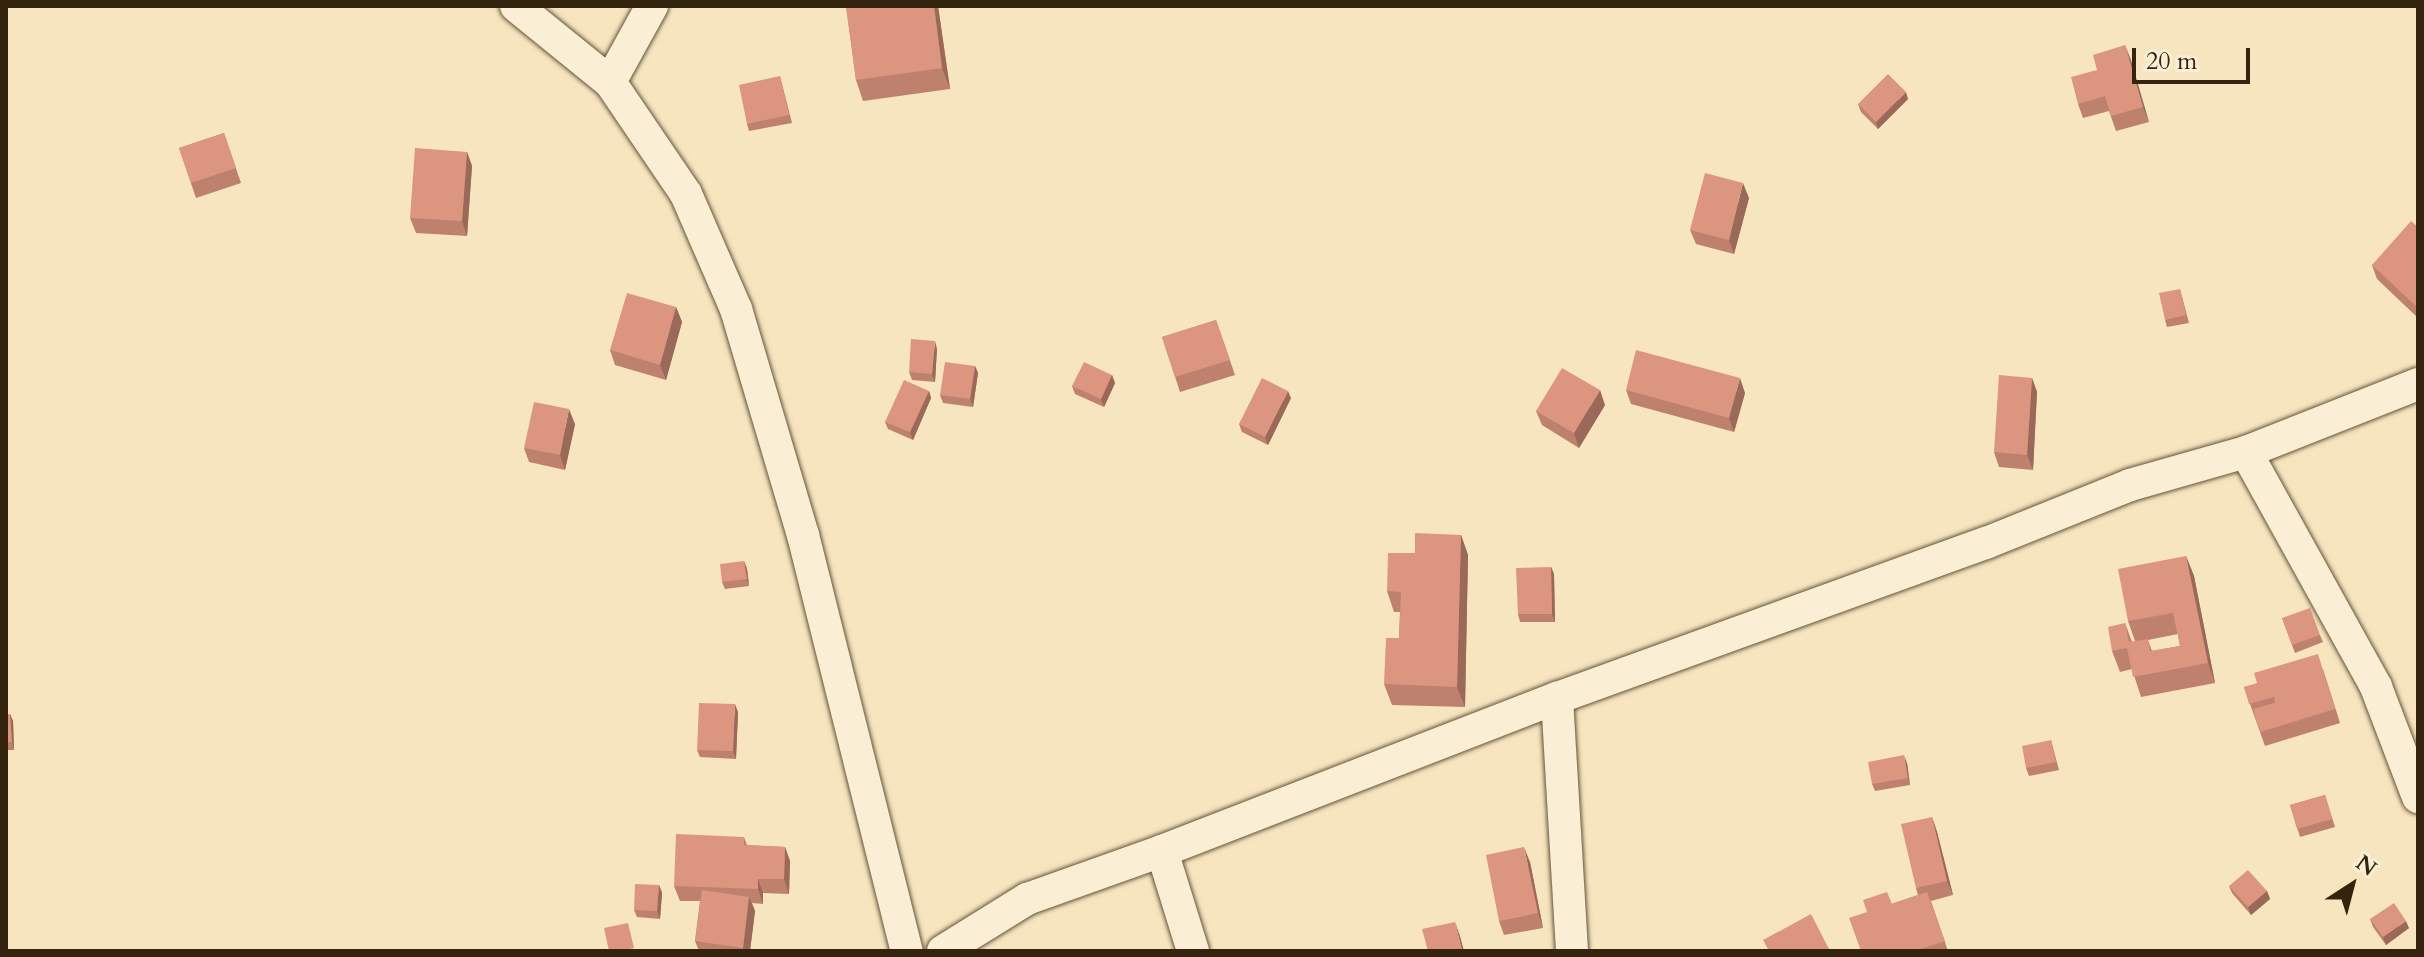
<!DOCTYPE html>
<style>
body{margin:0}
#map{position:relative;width:2424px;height:957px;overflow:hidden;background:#f7e5bf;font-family:Cardo,serif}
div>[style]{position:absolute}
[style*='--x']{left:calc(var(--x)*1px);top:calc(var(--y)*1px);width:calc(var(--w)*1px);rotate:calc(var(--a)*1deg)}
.roads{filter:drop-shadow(0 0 2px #66543a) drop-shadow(0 0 2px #66543a)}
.minor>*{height:32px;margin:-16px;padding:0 16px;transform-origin:16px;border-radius:16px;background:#faeed5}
.wall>*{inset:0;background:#bd816e}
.shaded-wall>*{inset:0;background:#9a695a}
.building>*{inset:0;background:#dc9680}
span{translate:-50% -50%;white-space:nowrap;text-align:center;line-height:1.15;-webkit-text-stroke:7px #faeed5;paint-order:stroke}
.frame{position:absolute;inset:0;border:8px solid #35240d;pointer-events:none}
.north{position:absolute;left:2312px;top:845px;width:80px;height:80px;-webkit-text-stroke:6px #faeed5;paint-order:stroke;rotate:36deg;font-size:22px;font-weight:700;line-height:32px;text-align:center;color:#35240d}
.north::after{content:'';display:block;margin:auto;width:28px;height:36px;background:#35240d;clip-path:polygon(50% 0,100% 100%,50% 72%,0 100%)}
.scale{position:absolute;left:2132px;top:48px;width:118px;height:36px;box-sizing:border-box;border:4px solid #35240d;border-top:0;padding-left:10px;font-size:24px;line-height:28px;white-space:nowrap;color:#35240d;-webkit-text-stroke:6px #faeed5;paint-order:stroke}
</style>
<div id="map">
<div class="roads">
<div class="minor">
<div style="--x:516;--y:6;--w:121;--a:39"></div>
<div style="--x:610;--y:82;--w:135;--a:55.8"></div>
<div style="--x:686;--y:194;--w:125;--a:66.5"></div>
<div style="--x:736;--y:309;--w:236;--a:73.5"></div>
<div style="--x:803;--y:535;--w:429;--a:76"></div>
<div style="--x:610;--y:82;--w:87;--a:-61.1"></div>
<div style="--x:2246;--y:452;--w:269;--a:61"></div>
<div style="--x:2376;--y:687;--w:118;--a:69.1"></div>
<div style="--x:1557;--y:698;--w:253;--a:86.6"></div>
<div style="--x:1162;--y:851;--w:105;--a:72.8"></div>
<div style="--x:943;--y:951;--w:99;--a:-31.8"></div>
<div style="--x:1027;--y:899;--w:143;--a:-19.6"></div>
<div style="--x:1162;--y:851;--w:424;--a:-21.2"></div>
<div style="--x:1557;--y:698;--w:456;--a:-19.9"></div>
<div style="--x:1986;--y:543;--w:155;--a:-21.9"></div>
<div style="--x:2130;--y:485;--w:121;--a:-15.9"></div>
<div style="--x:2246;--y:452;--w:185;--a:-21.6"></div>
</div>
</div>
<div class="wall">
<div style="clip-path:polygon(846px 6px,938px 6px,950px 89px,863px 101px,856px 80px)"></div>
<div style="clip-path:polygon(2125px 45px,2149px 122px,2116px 131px,2109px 111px,2083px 118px,2078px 104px)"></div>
<div style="clip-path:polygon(780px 76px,792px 123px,749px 131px,747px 124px)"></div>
<div style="clip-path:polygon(1908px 99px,1878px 129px,1861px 112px,1858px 104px)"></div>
<div style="clip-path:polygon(224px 133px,241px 183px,196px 198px,179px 148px)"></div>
<div style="clip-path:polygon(467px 152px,472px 166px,467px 236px,416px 233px,410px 218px)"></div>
<div style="clip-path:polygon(1749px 198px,1734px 254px,1696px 244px,1690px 230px)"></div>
<div style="clip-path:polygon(2418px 227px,2418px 318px,2377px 279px,2372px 265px)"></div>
<div style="clip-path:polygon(2180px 289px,2189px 323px,2167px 327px,2165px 320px)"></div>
<div style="clip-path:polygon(676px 307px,682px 322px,666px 380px,615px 365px,610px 350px)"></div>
<div style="clip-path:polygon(1216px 320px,1235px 375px,1180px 392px,1162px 337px)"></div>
<div style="clip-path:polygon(937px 349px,935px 382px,912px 380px,909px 372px)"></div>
<div style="clip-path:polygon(975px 366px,978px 373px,973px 407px,943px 403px,940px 395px)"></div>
<div style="clip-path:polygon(1112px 375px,1115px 383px,1104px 407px,1075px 394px,1072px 386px)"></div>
<div style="clip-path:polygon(2032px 378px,2037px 392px,2033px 470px,1999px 467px,1994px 452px)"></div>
<div style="clip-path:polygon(1626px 390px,1745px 393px,1734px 432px,1631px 404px)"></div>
<div style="clip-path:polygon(929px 391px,931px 398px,913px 440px,888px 429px,885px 422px)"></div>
<div style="clip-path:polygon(1291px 398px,1268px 445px,1242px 432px,1239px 424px)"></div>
<div style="clip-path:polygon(1605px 405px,1579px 448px,1542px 425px,1536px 411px)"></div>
<div style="clip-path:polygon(575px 424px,565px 470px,529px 462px,524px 448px)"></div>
<div style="clip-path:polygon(1461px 535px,1468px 555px,1465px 707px,1392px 705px,1384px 684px,1399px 638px,1400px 612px,1394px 612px,1387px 591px,1415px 553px)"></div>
<div style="clip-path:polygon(evenodd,2186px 556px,2194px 576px,2215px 683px,2141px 697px,2132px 669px,2120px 672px,2112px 651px,2125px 623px,2132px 642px,2135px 641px,2128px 621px,2186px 556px,2178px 634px,2180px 646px,2152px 651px,2148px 640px,2178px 634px)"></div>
<div style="clip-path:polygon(744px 561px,747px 569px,749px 586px,725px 589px,722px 582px)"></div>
<div style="clip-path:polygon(1551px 567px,1554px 574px,1555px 622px,1520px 622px,1518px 614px)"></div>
<div style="clip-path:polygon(2282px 618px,2320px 635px,2323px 642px,2295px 653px)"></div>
<div style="clip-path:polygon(2323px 669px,2340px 723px,2265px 746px,2244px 687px)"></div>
<div style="clip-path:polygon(738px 712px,736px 759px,700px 757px,697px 750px)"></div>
<div style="clip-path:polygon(6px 714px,10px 714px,13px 721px,14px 750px,6px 750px)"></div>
<div style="clip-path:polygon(2051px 740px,2059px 770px,2029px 776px,2026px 768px)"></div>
<div style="clip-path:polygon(1907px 763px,1910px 785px,1875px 791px,1872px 784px)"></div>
<div style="clip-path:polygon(2325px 795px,2335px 827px,2300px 837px,2290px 805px)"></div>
<div style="clip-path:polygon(1932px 817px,1937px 832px,1953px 895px,1931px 901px,1948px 951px,1861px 951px,1867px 912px,1918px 895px,1916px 888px)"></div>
<div style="clip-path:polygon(744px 837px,747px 845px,785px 847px,790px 861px,789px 894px,763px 893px,763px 904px,752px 903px,755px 911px,750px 951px,699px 951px,695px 941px,700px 901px,680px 901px,674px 886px)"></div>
<div style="clip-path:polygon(1530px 862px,1543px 928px,1504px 935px,1499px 921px)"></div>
<div style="clip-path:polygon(659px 885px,662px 893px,660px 919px,637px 917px,634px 910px)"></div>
<div style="clip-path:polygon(2229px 886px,2267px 891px,2270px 899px,2251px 915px,2232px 893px)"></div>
<div style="clip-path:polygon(2370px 919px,2409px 928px,2386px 945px,2373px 927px)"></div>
</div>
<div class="shaded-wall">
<div style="clip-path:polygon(934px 6px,938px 6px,950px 89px,942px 68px)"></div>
<div style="clip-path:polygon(2125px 45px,2131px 60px,2149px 122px,2143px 107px)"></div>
<div style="clip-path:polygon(1906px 92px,1908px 99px,1878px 129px,1876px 122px)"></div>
<div style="clip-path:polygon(467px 152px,472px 166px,467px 236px,462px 221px)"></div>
<div style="clip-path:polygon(1743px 183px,1749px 198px,1734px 254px,1729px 240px)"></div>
<div style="clip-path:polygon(676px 307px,682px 322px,666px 380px,660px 365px)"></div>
<div style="clip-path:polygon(935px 341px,937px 349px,935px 382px,932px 374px)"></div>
<div style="clip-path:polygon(975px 366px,978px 373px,973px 407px,970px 399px)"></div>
<div style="clip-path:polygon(1112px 375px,1115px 383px,1104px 407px,1101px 399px)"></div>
<div style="clip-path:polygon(1740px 378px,1745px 393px,1734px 432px,1729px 418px)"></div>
<div style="clip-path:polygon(2032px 378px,2037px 392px,2033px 470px,2027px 455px)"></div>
<div style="clip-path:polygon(1600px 390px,1605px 405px,1579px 448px,1574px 433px)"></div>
<div style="clip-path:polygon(929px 391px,931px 398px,913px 440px,910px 432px)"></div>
<div style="clip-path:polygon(1288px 391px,1291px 398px,1268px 445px,1265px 437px)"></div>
<div style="clip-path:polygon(569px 409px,575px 424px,565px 470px,560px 455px)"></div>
<div style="clip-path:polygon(1461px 535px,1468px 555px,1465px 707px,1457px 687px)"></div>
<div style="clip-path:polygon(2186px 556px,2194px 576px,2215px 683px,2208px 663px)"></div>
<div style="clip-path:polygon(744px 561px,747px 569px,749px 586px,747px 579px)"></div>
<div style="clip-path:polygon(1551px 567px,1554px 574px,1555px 622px,1552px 614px)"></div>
<div style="clip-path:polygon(735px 704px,738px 712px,736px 759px,733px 751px)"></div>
<div style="clip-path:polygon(10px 714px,13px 721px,14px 750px,12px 742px)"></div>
<div style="clip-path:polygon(1904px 755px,1907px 763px,1910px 785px,1908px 778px)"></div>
<div style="clip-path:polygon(1932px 817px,1937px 832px,1953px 895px,1947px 881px)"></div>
<div style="clip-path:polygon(785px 847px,790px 861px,789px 894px,784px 879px)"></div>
<div style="clip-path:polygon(1524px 847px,1530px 862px,1543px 928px,1538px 913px)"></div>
<div style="clip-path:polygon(758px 879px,763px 893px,763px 904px,758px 889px)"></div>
<div style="clip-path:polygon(659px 885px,662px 893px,660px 919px,657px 911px)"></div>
<div style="clip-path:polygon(2267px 891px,2270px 899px,2251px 915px,2248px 907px)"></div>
<div style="clip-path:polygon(749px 897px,755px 911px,750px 951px,744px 951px,743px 948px)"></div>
<div style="clip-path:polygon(2406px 921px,2409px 928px,2386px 945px,2383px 937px)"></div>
<div style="clip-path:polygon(1455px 922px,1460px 936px,1464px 951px,1462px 951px)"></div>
</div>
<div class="building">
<div style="clip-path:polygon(846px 6px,934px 6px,942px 68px,856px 80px)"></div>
<div style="clip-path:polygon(2125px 45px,2143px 107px,2111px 116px,2105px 96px,2078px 104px,2071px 77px,2097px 70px,2093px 55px)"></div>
<div style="clip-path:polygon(1888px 74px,1906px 92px,1876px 122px,1858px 104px)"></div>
<div style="clip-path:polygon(780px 76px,789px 115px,747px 124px,739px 85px)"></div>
<div style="clip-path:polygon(224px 133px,236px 168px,191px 183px,179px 148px)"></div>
<div style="clip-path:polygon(415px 148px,467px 152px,462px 221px,410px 218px)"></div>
<div style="clip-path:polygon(1705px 173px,1743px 183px,1729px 240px,1690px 230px)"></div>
<div style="clip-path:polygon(2411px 221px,2418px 227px,2418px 308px,2372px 265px)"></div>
<div style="clip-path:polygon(2180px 289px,2186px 315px,2165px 320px,2159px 293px)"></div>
<div style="clip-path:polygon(627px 293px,676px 307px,660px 365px,610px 350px)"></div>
<div style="clip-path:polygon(1216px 320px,1230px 360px,1175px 377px,1162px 337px)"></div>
<div style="clip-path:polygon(911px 339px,935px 341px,932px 374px,909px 372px)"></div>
<div style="clip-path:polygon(1636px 350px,1740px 378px,1729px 418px,1626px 390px)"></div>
<div style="clip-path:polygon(945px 362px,975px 366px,970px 399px,940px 395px)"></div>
<div style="clip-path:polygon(1084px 362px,1112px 375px,1101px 399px,1072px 386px)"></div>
<div style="clip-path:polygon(1562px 368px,1600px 390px,1574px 433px,1536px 411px)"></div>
<div style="clip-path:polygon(1999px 375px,2032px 378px,2027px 455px,1994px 452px)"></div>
<div style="clip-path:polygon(1262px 378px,1288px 391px,1265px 437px,1239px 424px)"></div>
<div style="clip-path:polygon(904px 380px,929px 391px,910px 432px,885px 422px)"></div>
<div style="clip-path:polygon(534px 402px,569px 409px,560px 455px,524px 448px)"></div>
<div style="clip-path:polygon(1415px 533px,1461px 535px,1457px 687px,1384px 684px,1386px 638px,1399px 638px,1401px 592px,1387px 591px,1388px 553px,1415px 553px)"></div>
<div style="clip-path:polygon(2186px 556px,2208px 663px,2133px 677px,2127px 648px,2112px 651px,2108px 627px,2125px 623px,2129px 642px,2148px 639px,2150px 651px,2180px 646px,2173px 613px,2128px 621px,2118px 569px)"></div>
<div style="clip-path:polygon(744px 561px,747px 579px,722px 582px,720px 564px)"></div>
<div style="clip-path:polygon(1551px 567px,1552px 614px,1518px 614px,1516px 568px)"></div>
<div style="clip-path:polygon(2310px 608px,2320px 635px,2292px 645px,2282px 618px)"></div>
<div style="clip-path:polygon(2318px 654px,2335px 709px,2260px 732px,2253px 709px,2275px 703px,2274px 697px,2249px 704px,2244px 687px,2257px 683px,2254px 673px)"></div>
<div style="clip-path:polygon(699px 703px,735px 704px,733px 751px,697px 750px)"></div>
<div style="clip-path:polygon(6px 714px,10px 714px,12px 742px,6px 742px)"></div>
<div style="clip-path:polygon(2051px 740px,2056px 762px,2026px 768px,2022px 746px)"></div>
<div style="clip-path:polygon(1904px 755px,1908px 778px,1872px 784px,1868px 762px)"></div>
<div style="clip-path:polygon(2325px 795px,2332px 819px,2297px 829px,2290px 805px)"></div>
<div style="clip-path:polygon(1932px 817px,1947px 881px,1916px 888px,1901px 824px)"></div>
<div style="clip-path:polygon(676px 834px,744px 837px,744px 845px,785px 847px,784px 879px,758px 879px,758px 889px,674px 886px)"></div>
<div style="clip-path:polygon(1524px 847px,1538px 913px,1499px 921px,1486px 855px)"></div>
<div style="clip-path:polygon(2248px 870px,2267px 891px,2248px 907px,2229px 886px)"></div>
<div style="clip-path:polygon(635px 884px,659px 885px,657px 911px,634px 910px)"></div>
<div style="clip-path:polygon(702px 890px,749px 897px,743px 948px,695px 941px)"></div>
<div style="clip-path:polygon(1887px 892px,1892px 904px,1927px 892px,1945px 941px,1915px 951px,1861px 951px,1849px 918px,1867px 912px,1863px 900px)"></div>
<div style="clip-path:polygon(2394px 903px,2406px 921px,2383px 937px,2370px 919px)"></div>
<div style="clip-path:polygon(1811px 914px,1829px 949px,1824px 951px,1769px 951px,1763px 940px)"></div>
<div style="clip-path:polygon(1455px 922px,1462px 951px,1428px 951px,1422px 929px)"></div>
<div style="clip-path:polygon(628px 923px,634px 948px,621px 951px,609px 951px,604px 928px)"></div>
</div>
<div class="frame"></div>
<div class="north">N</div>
<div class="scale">20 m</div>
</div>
